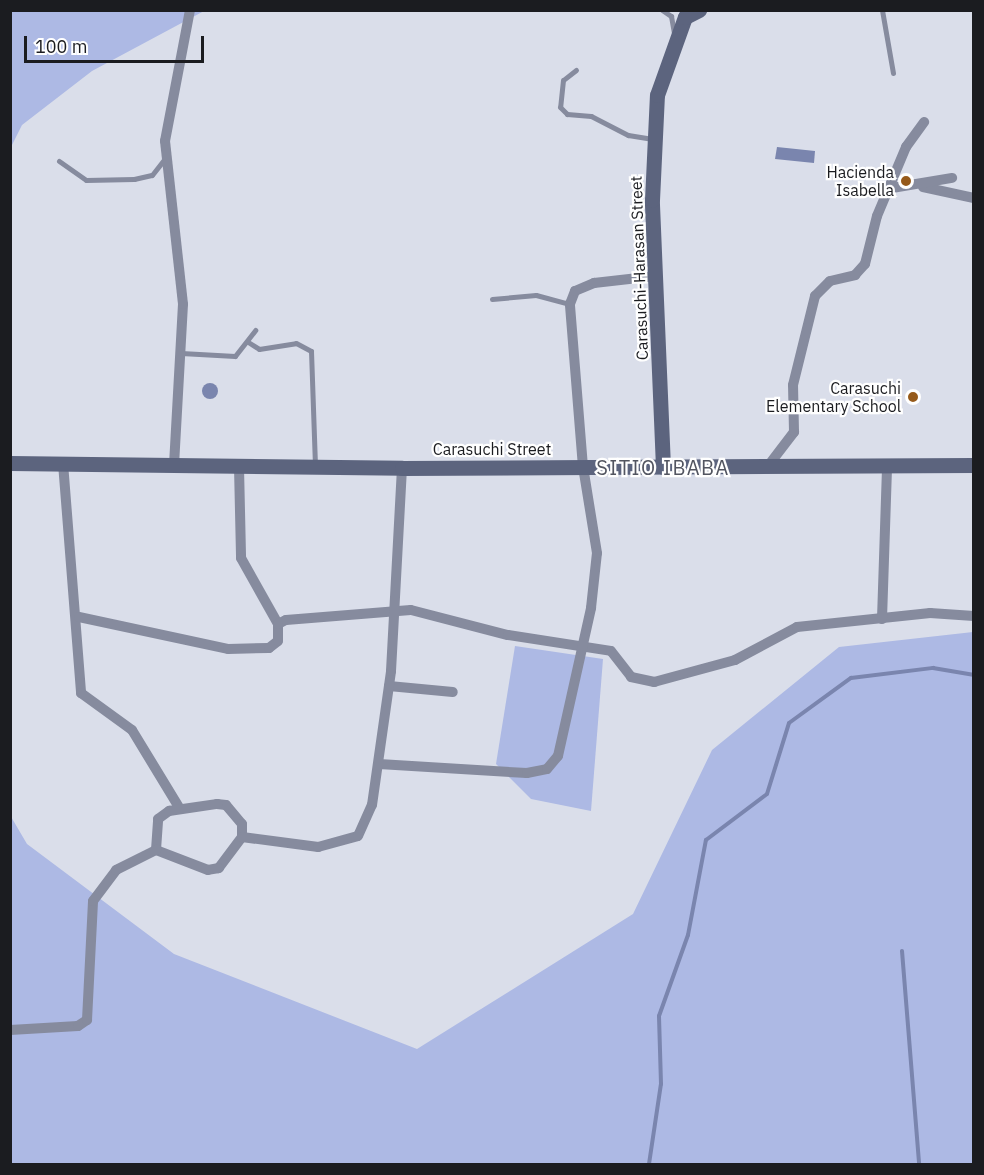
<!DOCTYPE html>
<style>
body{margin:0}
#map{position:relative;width:984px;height:1175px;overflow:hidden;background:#dadeea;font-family:"IBM Plex Sans",sans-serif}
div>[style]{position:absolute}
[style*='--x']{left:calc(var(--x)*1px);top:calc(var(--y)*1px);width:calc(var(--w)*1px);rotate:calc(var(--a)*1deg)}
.green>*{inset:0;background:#adb9e4}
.water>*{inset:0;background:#7a85ae}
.round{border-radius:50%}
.stream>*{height:4px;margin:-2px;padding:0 2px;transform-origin:2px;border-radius:2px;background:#7a85ae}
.lane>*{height:5px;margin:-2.5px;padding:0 2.5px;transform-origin:2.5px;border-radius:2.5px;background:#868b9e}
.street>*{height:10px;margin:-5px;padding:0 5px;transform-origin:5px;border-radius:5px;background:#868b9e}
.secondary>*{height:15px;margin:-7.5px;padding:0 7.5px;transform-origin:7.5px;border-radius:7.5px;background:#5c647e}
.dots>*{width:16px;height:16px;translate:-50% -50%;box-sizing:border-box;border:3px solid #fff;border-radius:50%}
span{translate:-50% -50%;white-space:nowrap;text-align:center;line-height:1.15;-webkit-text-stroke:4.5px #fff;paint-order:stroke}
.poi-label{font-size:16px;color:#1b1c20}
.right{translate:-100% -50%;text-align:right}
.street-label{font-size:16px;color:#1b1c20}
.quarter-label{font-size:20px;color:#525560;letter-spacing:1.5px}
.frame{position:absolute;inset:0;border:12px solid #1b1c20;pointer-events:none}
.scale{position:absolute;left:24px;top:36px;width:180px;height:27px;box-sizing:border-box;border:3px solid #1b1c20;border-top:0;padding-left:8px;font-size:18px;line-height:21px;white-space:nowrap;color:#1b1c20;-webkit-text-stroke:4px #fff;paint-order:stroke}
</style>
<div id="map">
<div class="green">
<div style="clip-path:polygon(11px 11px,204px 11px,92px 71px,22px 125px,11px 147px)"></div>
<div style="clip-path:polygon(973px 632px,973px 1164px,11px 1164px,10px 815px,27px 844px,174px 954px,417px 1049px,633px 914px,712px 750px,839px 647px)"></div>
<div style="clip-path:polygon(515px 646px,603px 659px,591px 811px,531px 799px,496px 764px)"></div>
</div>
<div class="water">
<div style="clip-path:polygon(777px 147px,815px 151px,814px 163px,775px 159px)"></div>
<div class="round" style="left:202px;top:383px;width:16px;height:16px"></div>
</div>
<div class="stream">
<div style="--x:902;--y:951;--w:214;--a:85.4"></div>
<div style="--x:649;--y:1164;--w:81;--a:-81.5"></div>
<div style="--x:661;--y:1084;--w:68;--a:-91.7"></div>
<div style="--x:659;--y:1016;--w:86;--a:-70.3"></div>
<div style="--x:688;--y:935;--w:97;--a:-79.3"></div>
<div style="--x:706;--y:840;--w:76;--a:-37"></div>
<div style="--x:767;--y:794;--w:74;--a:-72.8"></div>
<div style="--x:789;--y:723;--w:77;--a:-36"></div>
<div style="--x:851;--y:678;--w:83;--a:-7"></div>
<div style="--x:933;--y:668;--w:42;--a:9.7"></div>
</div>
<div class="lane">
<div style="--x:662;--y:10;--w:11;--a:34"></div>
<div style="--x:671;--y:16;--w:17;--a:80"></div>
<div style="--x:882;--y:10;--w:64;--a:80.1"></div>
<div style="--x:576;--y:70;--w:16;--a:142"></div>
<div style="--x:563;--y:80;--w:27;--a:96"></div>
<div style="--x:560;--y:107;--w:10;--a:45"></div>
<div style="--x:567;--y:114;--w:24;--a:5"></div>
<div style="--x:591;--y:116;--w:42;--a:27.2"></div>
<div style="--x:628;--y:135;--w:25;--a:9"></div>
<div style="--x:59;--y:161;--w:33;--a:35"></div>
<div style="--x:86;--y:180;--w:48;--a:-1.2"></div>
<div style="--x:134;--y:179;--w:18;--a:-13"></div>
<div style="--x:152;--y:175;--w:23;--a:-52"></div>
<div style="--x:492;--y:299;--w:44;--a:-5.2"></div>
<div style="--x:536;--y:295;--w:35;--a:15"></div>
<div style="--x:248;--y:342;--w:13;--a:32"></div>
<div style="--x:259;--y:349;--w:37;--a:-9"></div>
<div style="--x:296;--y:343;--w:17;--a:28"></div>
<div style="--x:311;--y:351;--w:115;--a:88"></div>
<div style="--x:181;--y:353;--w:54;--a:3.2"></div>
<div style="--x:235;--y:356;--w:33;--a:-52"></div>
</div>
<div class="street">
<div style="--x:923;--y:187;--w:52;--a:12.2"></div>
<div style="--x:892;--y:188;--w:61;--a:-9.5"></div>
<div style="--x:63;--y:463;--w:231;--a:85.5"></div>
<div style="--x:81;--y:693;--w:63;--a:36"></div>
<div style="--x:132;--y:730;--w:92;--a:58.7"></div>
<div style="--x:174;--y:465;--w:161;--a:-86.8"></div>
<div style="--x:183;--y:304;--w:164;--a:-96.3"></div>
<div style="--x:165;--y:141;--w:133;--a:-79.2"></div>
<div style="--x:768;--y:466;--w:43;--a:-52.6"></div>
<div style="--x:794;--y:432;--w:47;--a:-91.2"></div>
<div style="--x:793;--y:385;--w:92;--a:-76.1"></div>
<div style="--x:815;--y:296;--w:21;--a:-45"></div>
<div style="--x:830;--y:281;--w:26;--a:-13"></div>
<div style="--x:855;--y:275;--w:15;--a:-48"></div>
<div style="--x:865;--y:264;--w:49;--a:-76"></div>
<div style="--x:877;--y:216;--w:75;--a:-67.2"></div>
<div style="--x:906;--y:147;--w:31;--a:-54"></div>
<div style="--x:239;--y:467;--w:91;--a:88.7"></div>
<div style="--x:241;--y:558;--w:76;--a:60.7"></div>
<div style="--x:79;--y:617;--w:152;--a:12.1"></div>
<div style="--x:228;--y:649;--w:41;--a:-1.4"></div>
<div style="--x:269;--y:648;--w:11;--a:-38"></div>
<div style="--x:278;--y:641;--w:17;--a:-90"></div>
<div style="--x:278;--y:624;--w:9;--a:-27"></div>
<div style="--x:286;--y:620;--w:125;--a:-4.6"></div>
<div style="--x:411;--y:610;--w:100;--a:14.5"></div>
<div style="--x:508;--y:635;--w:104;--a:8.8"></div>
<div style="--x:611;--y:651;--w:33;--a:52"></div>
<div style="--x:631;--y:677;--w:24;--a:12"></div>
<div style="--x:654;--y:682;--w:84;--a:-15.2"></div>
<div style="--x:735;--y:660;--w:70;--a:-28"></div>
<div style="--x:797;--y:627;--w:134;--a:-6"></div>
<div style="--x:930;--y:613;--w:44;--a:3.9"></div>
<div style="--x:882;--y:619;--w:154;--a:-88.1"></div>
<div style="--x:389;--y:686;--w:64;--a:5.4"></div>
<div style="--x:379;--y:764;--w:148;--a:3.5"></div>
<div style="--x:527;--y:773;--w:20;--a:-11"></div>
<div style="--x:547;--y:769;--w:17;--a:-50"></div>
<div style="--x:558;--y:756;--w:152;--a:-77.4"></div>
<div style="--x:591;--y:608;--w:55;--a:-83.8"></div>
<div style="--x:597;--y:553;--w:87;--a:-99.2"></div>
<div style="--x:583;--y:467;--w:164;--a:-94.6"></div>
<div style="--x:570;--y:304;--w:14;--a:-69"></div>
<div style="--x:575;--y:291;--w:21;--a:-23"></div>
<div style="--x:594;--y:283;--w:62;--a:-6.4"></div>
<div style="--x:217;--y:804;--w:9;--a:6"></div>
<div style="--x:226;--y:805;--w:25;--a:50"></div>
<div style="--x:242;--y:824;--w:13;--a:90"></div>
<div style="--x:242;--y:837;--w:39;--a:127"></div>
<div style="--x:219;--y:868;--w:11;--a:170"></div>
<div style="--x:208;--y:870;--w:56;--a:-159"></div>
<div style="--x:156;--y:850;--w:31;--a:-86"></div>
<div style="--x:158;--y:819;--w:14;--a:-36"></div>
<div style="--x:169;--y:811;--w:49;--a:-8.3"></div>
<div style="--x:242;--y:837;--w:77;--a:7.5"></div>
<div style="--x:318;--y:847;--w:41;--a:-15.4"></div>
<div style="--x:358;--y:836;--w:34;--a:-66"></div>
<div style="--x:372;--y:805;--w:135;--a:-81.9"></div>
<div style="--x:391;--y:671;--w:203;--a:-86.9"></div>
<div style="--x:10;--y:1030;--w:68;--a:-3.4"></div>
<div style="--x:78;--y:1026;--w:11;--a:-34"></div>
<div style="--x:87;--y:1020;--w:119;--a:-87.1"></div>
<div style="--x:93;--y:901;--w:39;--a:-53"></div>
<div style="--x:116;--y:870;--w:45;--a:-26.6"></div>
</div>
<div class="secondary">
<div style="--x:10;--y:463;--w:392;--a:0.7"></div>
<div style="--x:402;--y:468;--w:572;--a:-0.3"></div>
<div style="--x:663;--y:467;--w:267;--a:-92.4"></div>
<div style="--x:652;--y:200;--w:105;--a:-87.3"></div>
<div style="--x:657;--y:95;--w:83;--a:-70.3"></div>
<div style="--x:685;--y:17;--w:16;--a:-27"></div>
</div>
<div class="dots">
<div style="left:906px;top:181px;background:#965a1a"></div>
<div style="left:913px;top:397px;background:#965a1a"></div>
</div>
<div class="poi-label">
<span class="right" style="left:894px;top:181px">Hacienda<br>Isabella</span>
<span class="right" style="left:901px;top:397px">Carasuchi<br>Elementary School</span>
</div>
<div class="street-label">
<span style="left:639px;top:268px;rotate:-92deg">Carasuchi-Harasan Street</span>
<span style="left:492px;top:449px">Carasuchi Street</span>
</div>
<div class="quarter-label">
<span style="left:663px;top:467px">SITIO IBABA</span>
</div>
<div class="frame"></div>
<div class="scale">100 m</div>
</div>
